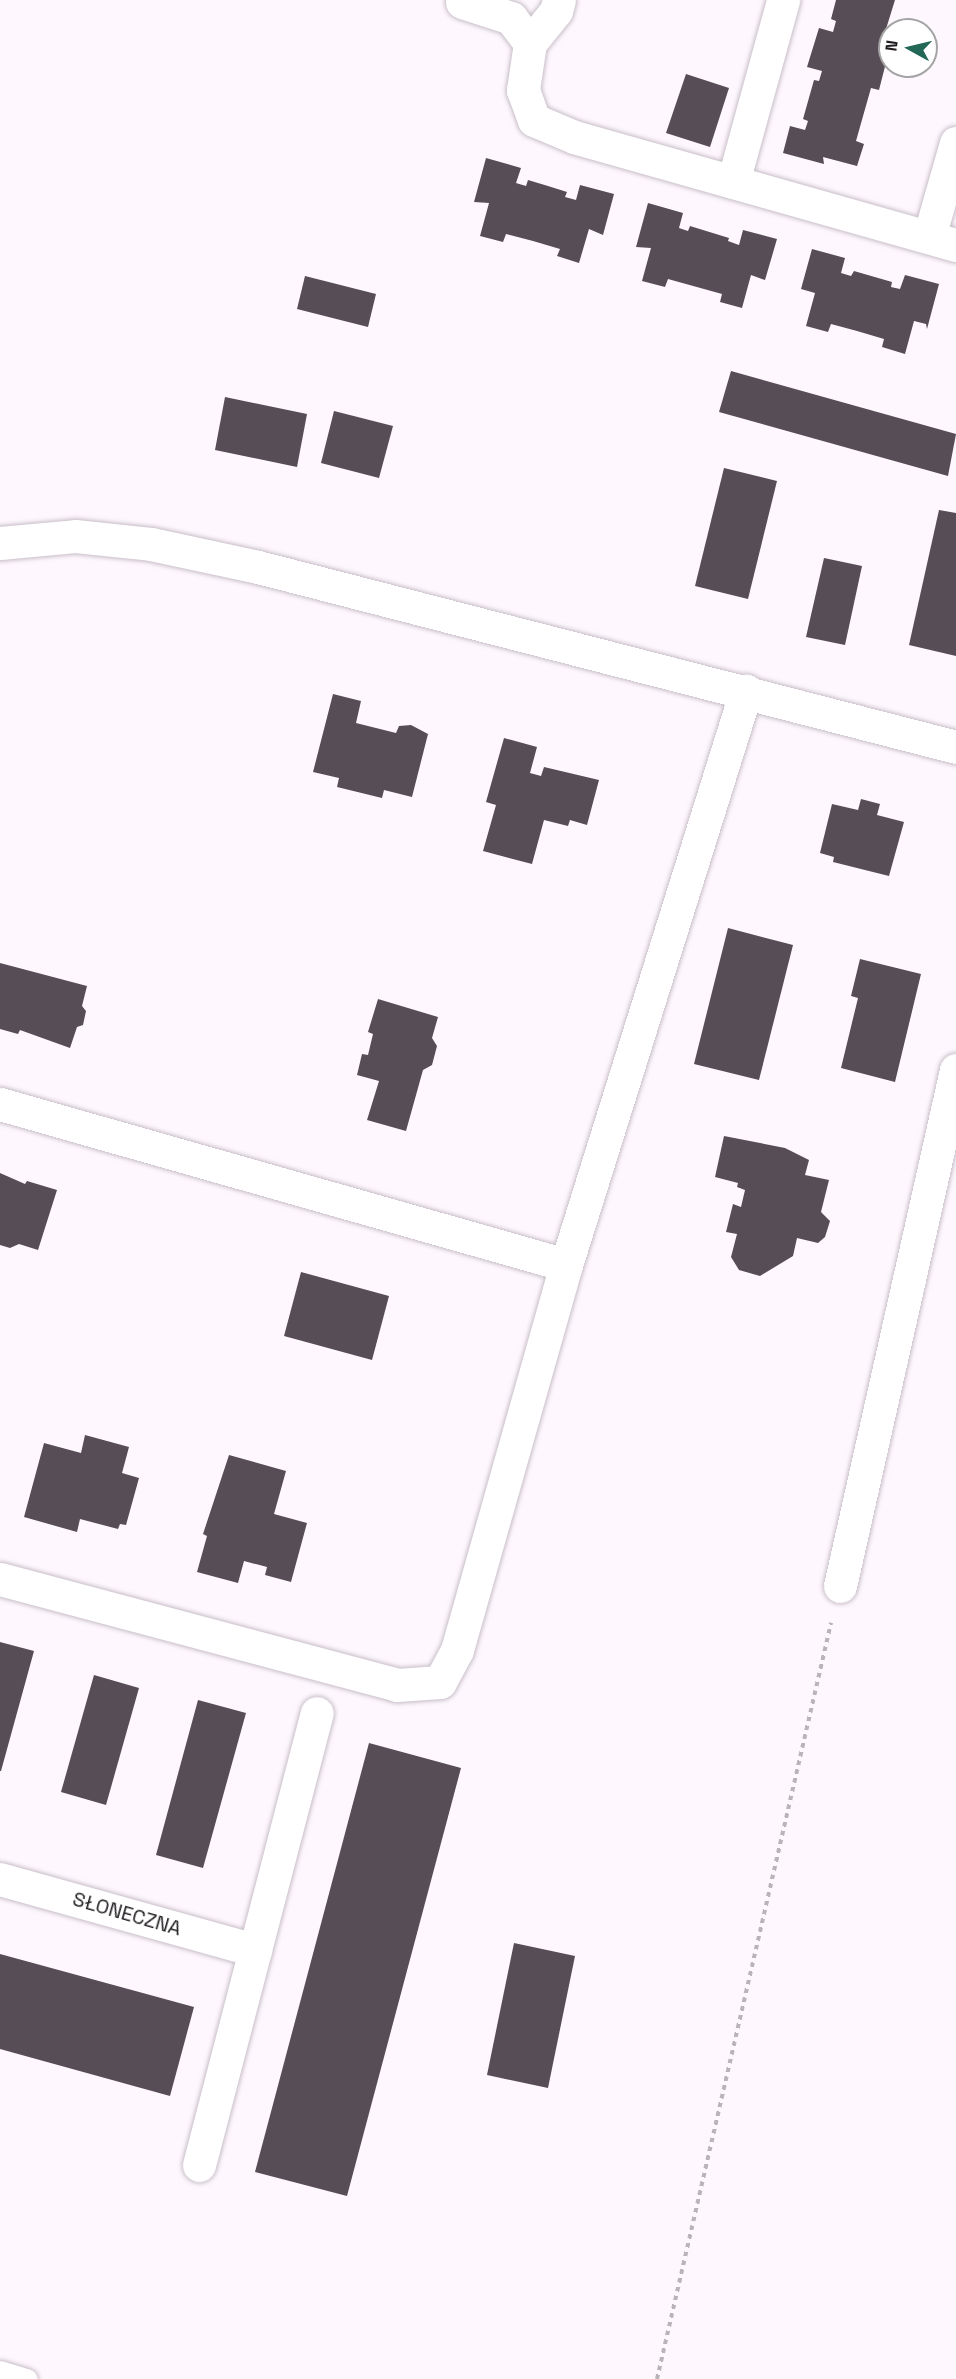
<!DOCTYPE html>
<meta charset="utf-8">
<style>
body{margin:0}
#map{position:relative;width:956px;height:2379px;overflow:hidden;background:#fef8fe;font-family:"Space Grotesk",sans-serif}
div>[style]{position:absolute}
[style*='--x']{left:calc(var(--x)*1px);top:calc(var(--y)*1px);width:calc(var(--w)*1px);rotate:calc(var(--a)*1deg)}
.building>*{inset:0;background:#564d56}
.path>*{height:4px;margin-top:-2px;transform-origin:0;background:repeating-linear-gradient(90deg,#b9b4b9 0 4.5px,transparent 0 9px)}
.roads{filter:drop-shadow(0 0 2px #c8bec8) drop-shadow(0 0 2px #c8bec8)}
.lane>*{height:21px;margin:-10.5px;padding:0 10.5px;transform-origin:10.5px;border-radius:10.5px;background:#fff}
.street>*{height:33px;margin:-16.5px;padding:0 16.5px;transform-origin:16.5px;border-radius:16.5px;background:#fff}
span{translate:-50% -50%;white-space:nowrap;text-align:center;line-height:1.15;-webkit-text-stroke:6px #fff;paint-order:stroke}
.street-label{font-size:20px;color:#1f1b1f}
.north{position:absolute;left:878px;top:18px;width:60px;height:60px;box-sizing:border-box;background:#fff;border:2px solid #a5a4a5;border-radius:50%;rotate:278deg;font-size:16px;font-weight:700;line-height:24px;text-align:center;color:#1f1b1f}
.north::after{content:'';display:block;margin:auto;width:21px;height:27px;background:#236757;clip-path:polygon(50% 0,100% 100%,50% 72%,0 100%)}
</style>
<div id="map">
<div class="building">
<div style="clip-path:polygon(836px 0,895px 0,882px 42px,890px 47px,879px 90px,871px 88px,856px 141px,864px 144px,857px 166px,823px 157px,824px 164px,783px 153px,790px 126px,805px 130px,808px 121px,803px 119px,814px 80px,819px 81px,822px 71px,807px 67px,819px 28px,833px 32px,836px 21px,831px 19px)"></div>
<div style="clip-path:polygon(686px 74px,729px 88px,710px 147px,666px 133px)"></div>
<div style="clip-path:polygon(486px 158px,521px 168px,516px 183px,526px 186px,528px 180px,548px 186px,567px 192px,565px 197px,576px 200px,580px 185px,614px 194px,603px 235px,589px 229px,579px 263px,557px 256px,560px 249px,533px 241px,506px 234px,503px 242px,480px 236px,489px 203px,474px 202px)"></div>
<div style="clip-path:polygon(648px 203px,683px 213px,679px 228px,688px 231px,690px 226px,729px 238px,728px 241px,739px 245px,743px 230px,777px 239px,765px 280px,751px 275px,742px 308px,720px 302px,722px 294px,668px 279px,665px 287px,642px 281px,651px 248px,636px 247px)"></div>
<div style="clip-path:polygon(812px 249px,845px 258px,841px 273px,851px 276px,854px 271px,892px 282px,891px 287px,900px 289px,905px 275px,939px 284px,927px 329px,926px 324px,914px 321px,905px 354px,882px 347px,884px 339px,857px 331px,831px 324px,828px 332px,806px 326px,815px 293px,801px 289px)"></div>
<div style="clip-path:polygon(305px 276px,376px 294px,368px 327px,297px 309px)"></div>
<div style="clip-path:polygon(731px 371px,956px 434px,948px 476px,719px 412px)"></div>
<div style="clip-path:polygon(225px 397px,307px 414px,297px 467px,215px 450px)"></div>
<div style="clip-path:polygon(334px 411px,393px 426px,379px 478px,321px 463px)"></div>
<div style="clip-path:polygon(724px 468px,777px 481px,748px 599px,695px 586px)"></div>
<div style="clip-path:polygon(939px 510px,956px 513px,956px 656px,909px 645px)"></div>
<div style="clip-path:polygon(824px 558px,862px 566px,845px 645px,806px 637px)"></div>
<div style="clip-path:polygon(333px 694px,361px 701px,356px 723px,396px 733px,399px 726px,411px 725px,428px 734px,412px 797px,384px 790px,382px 798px,337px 787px,339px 778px,313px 772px)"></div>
<div style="clip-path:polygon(504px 738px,537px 747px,530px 773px,541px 776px,544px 767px,599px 780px,587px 825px,570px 820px,568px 826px,544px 820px,532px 864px,483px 851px,496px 805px,486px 802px)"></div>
<div style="clip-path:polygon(861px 799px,880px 804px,877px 815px,904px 822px,889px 876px,833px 862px,834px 857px,820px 853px,832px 804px,858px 810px)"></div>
<div style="clip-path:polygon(728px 928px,793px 945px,759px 1080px,694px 1064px)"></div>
<div style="clip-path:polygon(860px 959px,921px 974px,895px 1082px,841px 1068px,858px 998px,851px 996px)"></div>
<div style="clip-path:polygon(0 963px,87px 986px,82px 1006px,86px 1011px,83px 1025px,77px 1027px,70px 1048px,20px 1030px,18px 1034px,0 1029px)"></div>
<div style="clip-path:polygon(378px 999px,438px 1017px,432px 1038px,437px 1046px,432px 1065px,423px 1070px,406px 1131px,367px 1120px,379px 1081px,357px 1075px,362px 1054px,368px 1055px,373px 1034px,368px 1032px)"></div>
<div style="clip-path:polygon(724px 1136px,785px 1148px,809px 1160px,805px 1175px,829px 1180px,821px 1212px,830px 1221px,825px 1237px,818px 1243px,797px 1238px,793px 1256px,760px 1276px,739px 1270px,731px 1257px,737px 1234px,726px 1232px,733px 1204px,741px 1207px,745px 1190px,737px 1187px,738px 1183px,715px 1177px)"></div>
<div style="clip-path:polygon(0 1173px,25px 1184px,27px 1181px,57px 1190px,38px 1250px,19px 1244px,10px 1248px,0 1245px)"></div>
<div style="clip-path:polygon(301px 1272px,389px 1296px,372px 1360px,284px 1336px)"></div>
<div style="clip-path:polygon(85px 1435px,129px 1447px,122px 1473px,139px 1478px,126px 1525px,120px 1524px,118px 1529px,80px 1519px,77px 1532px,24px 1517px,44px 1443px,81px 1453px)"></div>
<div style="clip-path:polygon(229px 1455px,286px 1471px,274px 1514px,307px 1523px,291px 1582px,265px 1575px,267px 1567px,244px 1561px,238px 1583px,197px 1572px,207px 1536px,203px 1534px)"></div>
<div style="clip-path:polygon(0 1642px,34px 1651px,1px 1771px,0 1771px)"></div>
<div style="clip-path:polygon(94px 1675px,139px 1688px,106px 1805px,61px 1792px)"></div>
<div style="clip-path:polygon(198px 1700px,246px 1713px,203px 1868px,156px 1855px)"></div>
<div style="clip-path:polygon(369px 1743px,461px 1768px,347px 2196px,255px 2172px)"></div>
<div style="clip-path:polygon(514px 1943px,575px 1956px,548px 2088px,487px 2075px)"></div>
<div style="clip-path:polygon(0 1954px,194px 2007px,170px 2096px,0 2049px)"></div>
</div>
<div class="path">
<div style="--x:657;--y:2379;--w:776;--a:-77.04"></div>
</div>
<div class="roads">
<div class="lane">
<div style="--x:0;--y:2371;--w:28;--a:17"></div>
</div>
<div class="street">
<div style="--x:462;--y:2;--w:52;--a:18.1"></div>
<div style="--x:511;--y:18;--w:31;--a:53"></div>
<div style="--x:530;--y:43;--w:48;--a:98.5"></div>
<div style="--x:523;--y:90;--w:32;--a:70"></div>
<div style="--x:534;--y:120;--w:43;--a:23"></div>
<div style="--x:574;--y:137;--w:397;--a:15.8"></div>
<div style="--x:530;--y:43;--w:41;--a:-50.9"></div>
<div style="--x:556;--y:11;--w:11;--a:-75"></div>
<div style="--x:733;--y:182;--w:189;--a:-74.6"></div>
<div style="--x:929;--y:237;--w:98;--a:-74"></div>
<div style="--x:0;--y:543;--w:75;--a:-5.3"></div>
<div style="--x:75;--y:536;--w:76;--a:6"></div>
<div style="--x:151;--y:544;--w:109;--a:12.1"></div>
<div style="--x:258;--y:567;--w:721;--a:14.46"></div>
<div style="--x:0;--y:1104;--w:588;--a:15.88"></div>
<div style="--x:566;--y:1265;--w:602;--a:-72.59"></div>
<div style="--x:0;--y:1579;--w:411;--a:14.9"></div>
<div style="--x:397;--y:1685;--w:43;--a:-4"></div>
<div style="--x:440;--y:1682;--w:36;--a:-62"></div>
<div style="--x:457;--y:1650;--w:400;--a:-74.2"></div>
<div style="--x:840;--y:1586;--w:529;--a:-77.33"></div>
<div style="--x:0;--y:1879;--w:265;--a:15.6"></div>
<div style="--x:199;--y:2165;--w:467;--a:-75.4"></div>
</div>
</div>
<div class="street-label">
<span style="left:127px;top:1914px;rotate:16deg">SŁONECZNA</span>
</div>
<div class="north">N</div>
</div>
